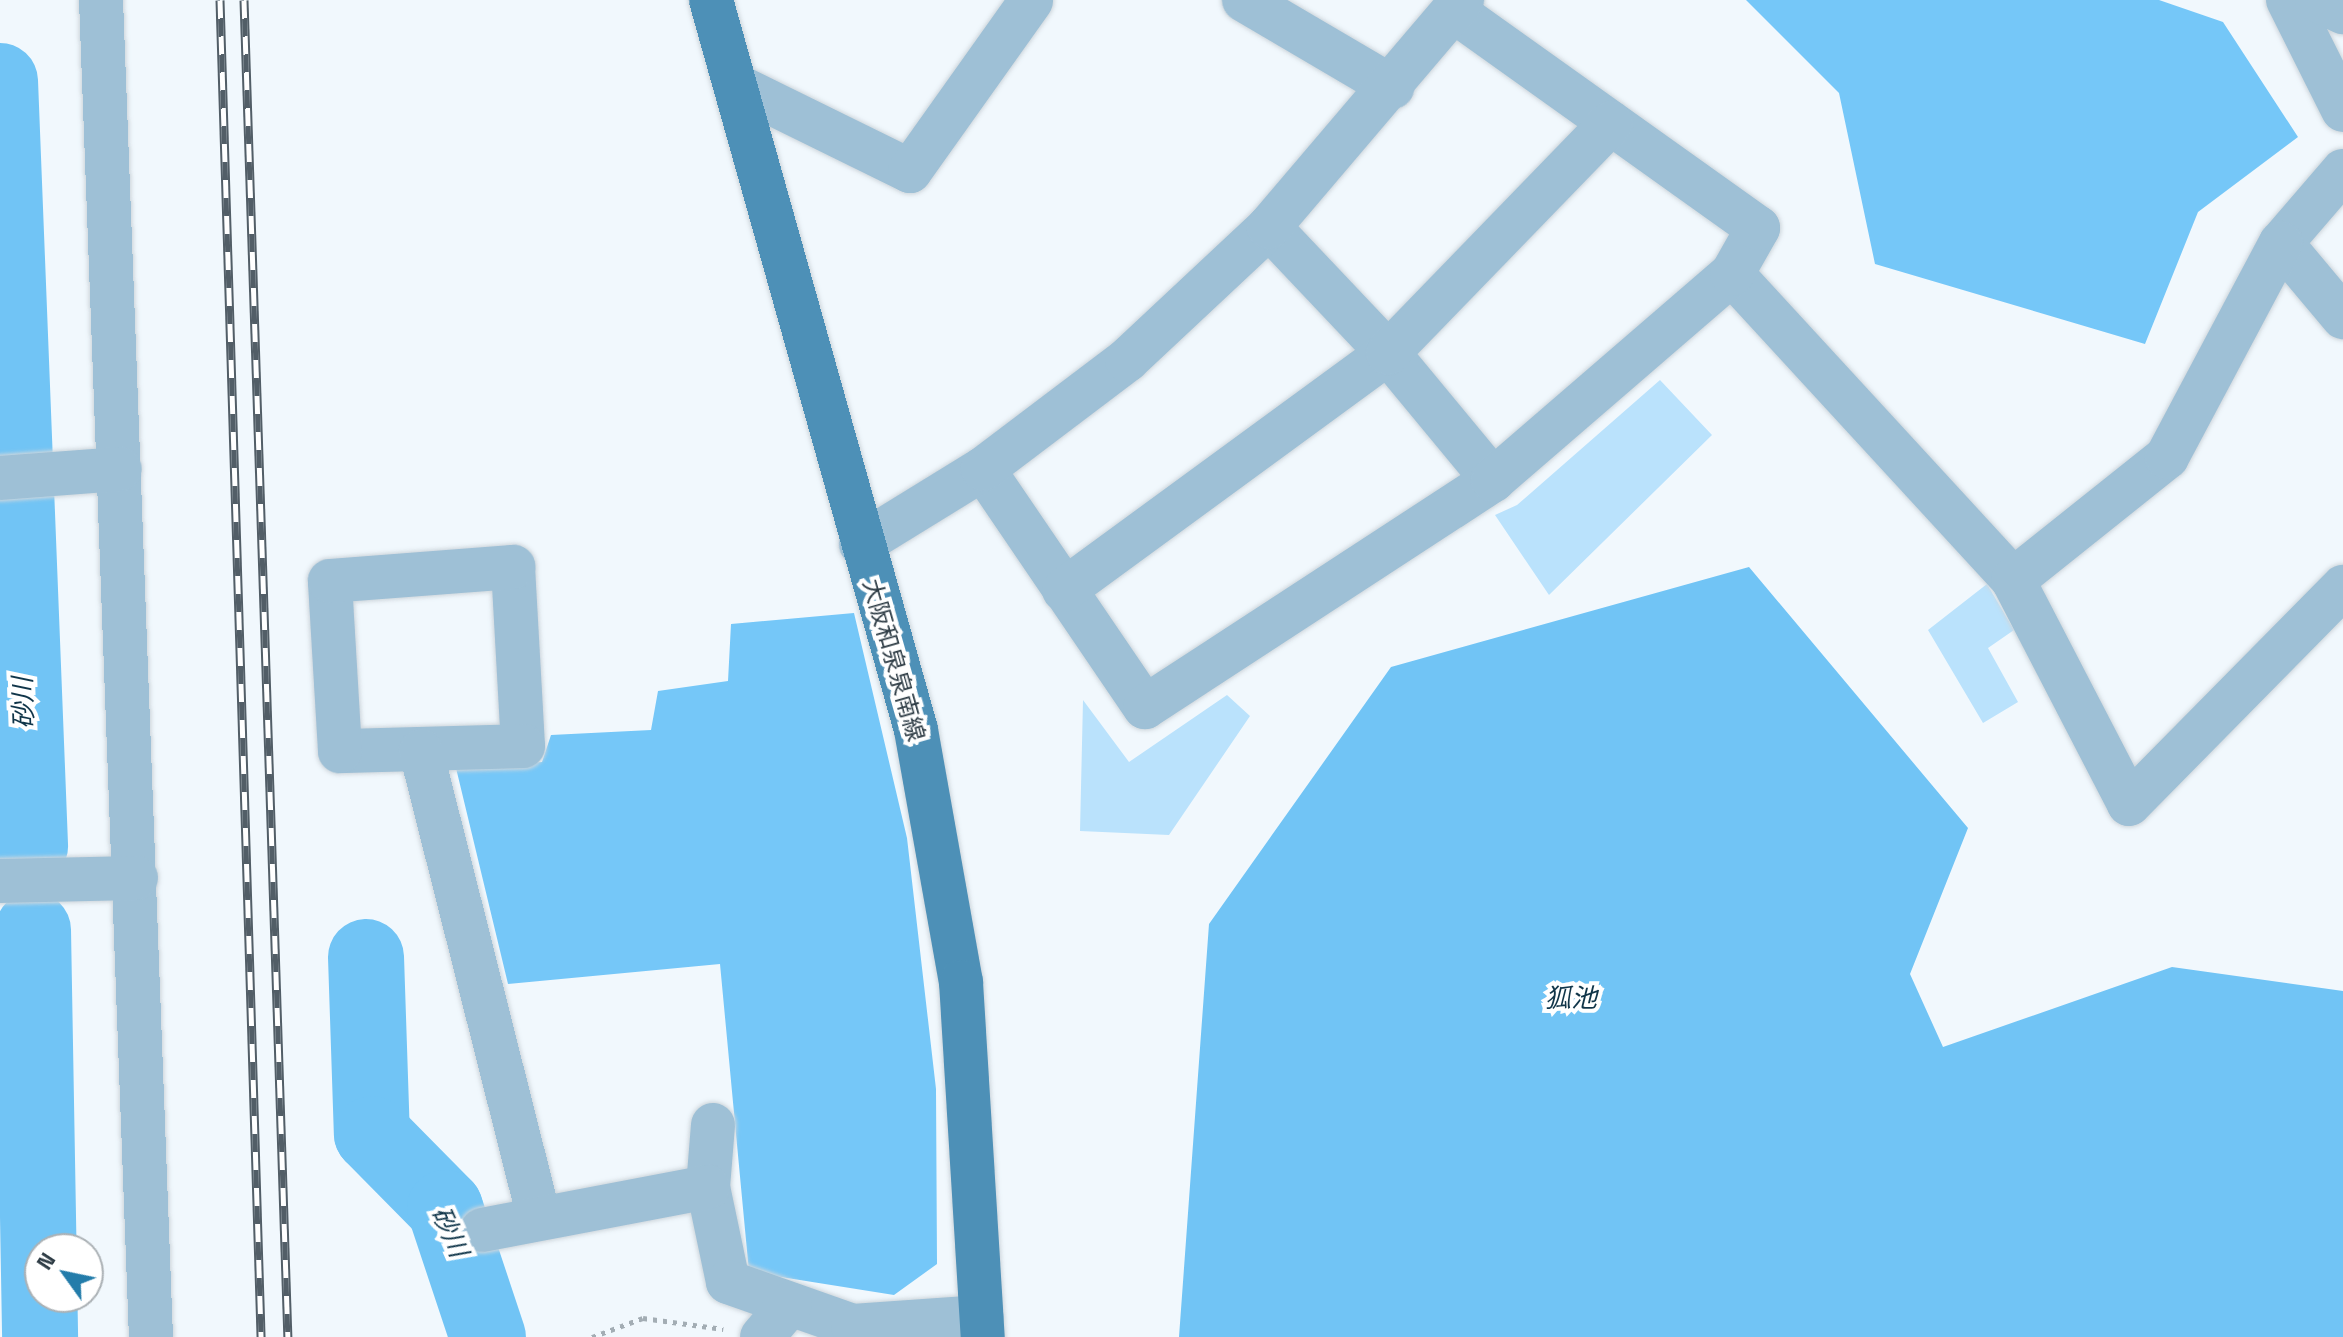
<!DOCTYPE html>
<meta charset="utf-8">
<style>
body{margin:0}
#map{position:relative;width:2343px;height:1337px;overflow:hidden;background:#f1f8fd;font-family:"Space Grotesk","Noto Sans JP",sans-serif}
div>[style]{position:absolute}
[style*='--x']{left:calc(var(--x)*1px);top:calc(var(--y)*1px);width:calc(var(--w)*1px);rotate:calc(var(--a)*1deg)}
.green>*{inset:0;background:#bae2fc}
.forest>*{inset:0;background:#75c7f8}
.water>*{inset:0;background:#71c4f5}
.river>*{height:76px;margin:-38px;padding:0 38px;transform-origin:38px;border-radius:38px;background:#71c4f5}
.path>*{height:5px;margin-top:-2.5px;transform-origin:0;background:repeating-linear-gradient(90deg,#a3adb4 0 4px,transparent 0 10px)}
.roads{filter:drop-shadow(0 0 2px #ced6dc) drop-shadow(0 0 2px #ced6dc)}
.minor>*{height:44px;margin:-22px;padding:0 22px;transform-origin:22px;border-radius:22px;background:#9ec0d6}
.major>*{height:44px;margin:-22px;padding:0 22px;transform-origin:22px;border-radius:22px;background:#4d90b7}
.rail>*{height:9px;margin-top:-4.5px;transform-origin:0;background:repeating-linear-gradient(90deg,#fff 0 18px,#525e67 0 36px);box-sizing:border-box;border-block:2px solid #525e67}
span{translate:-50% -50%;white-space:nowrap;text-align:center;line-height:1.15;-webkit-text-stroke:8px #fff;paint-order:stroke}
.street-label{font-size:24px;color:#2e3c45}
.water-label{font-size:26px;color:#103549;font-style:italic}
.north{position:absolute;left:24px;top:1233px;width:80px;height:80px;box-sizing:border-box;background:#fff;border:2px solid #abb1b5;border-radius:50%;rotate:303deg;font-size:22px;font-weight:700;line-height:32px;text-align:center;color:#2e3c45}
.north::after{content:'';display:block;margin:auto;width:28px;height:36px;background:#237caa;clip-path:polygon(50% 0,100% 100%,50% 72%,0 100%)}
</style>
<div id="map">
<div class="green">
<div style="clip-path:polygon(1660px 380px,1712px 435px,1549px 595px,1495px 515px,1517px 505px)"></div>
<div style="clip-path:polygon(1987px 584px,2014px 630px,1988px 648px,2018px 702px,1983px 723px,1928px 630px)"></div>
<div style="clip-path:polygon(1227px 695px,1250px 716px,1169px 835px,1080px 831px,1083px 700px,1129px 762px)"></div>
</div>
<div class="forest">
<div style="clip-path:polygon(1746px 0,2159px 0,2223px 22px,2298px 137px,2198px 212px,2145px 344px,1875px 264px,1839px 93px)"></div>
<div style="clip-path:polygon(854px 613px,907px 838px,936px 1089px,937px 1264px,894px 1295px,749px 1272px,720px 964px,508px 984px,456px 768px,542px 762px,551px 735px,651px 730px,658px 691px,728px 681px,731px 624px)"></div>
</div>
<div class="water">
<div style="clip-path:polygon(1749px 567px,1968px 828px,1910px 974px,1943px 1047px,2172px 967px,2343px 991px,2343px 1337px,1179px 1337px,1209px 924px,1391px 667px)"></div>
</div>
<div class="river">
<div style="--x:0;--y:81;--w:766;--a:87.75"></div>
<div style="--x:33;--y:930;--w:407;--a:89"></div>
<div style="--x:366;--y:957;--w:177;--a:88.1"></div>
<div style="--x:372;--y:1134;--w:104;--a:45.4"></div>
<div style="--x:445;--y:1208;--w:136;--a:71.6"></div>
</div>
<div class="path">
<div style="--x:592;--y:1337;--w:54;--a:-20.4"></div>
<div style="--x:643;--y:1318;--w:81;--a:7.8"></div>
</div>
<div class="roads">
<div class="minor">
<div style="--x:101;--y:0;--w:1338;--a:87.86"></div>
<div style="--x:1244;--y:0;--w:172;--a:30.4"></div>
<div style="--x:2288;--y:0;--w:123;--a:63.4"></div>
<div style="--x:2317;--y:0;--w:29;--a:25"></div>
<div style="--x:735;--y:85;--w:195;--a:26.2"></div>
<div style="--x:910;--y:171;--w:209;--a:-54.6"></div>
<div style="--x:2343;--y:171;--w:95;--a:130.7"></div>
<div style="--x:2281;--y:243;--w:97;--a:50"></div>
<div style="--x:1269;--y:227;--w:173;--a:46.6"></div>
<div style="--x:1388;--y:353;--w:165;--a:50.4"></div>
<div style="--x:1732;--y:274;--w:415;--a:47.4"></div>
<div style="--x:2013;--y:580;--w:252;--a:62.6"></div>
<div style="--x:2129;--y:804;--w:305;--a:-45.4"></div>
<div style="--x:983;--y:469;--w:288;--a:55.8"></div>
<div style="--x:1145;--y:707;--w:415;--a:-33.1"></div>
<div style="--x:1493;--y:480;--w:316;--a:-40.8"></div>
<div style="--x:1732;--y:274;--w:53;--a:-60.5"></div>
<div style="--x:1758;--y:228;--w:370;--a:-144.5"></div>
<div style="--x:0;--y:478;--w:120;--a:-4.3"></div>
<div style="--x:861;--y:544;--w:143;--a:-31.6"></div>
<div style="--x:983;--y:469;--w:181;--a:-37.1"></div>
<div style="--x:1127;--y:360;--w:195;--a:-43.1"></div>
<div style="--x:1269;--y:227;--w:298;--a:-49.6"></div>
<div style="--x:513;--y:567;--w:179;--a:86.8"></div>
<div style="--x:523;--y:746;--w:183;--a:178.4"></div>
<div style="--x:340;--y:751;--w:170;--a:-93.4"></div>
<div style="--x:330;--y:581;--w:184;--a:-4.4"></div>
<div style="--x:2013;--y:580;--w:197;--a:-38.6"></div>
<div style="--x:2167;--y:457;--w:242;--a:-62"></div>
<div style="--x:1064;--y:590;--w:401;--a:-36.2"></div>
<div style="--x:1388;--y:353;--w:320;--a:-45.9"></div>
<div style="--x:421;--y:751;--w:482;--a:75.8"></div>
<div style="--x:0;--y:881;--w:136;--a:-1.3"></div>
<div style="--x:713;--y:1125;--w:62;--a:94.6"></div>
<div style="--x:708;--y:1187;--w:97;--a:78.1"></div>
<div style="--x:728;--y:1282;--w:133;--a:19.4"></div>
<div style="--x:853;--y:1326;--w:129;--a:-4"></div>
<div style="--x:482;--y:1230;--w:230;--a:-10.8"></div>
<div style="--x:762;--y:1337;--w:43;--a:-49.7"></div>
</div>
<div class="major">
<div style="--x:711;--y:0;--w:758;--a:74.31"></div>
<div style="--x:916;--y:730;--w:256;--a:79.9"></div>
<div style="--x:961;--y:982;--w:356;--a:86.5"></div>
</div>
</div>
<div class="rail">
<div style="--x:220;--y:0;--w:1338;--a:88.24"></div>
<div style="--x:244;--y:0;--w:1338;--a:88.12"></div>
</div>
<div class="street-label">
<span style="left:894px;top:660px;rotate:74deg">大阪和泉泉南線</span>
</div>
<div class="water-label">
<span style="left:24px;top:703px;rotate:-92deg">砂川</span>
<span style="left:1571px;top:999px">狐池</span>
<span style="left:449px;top:1232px;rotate:66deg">砂川</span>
</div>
<div class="north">N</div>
</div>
